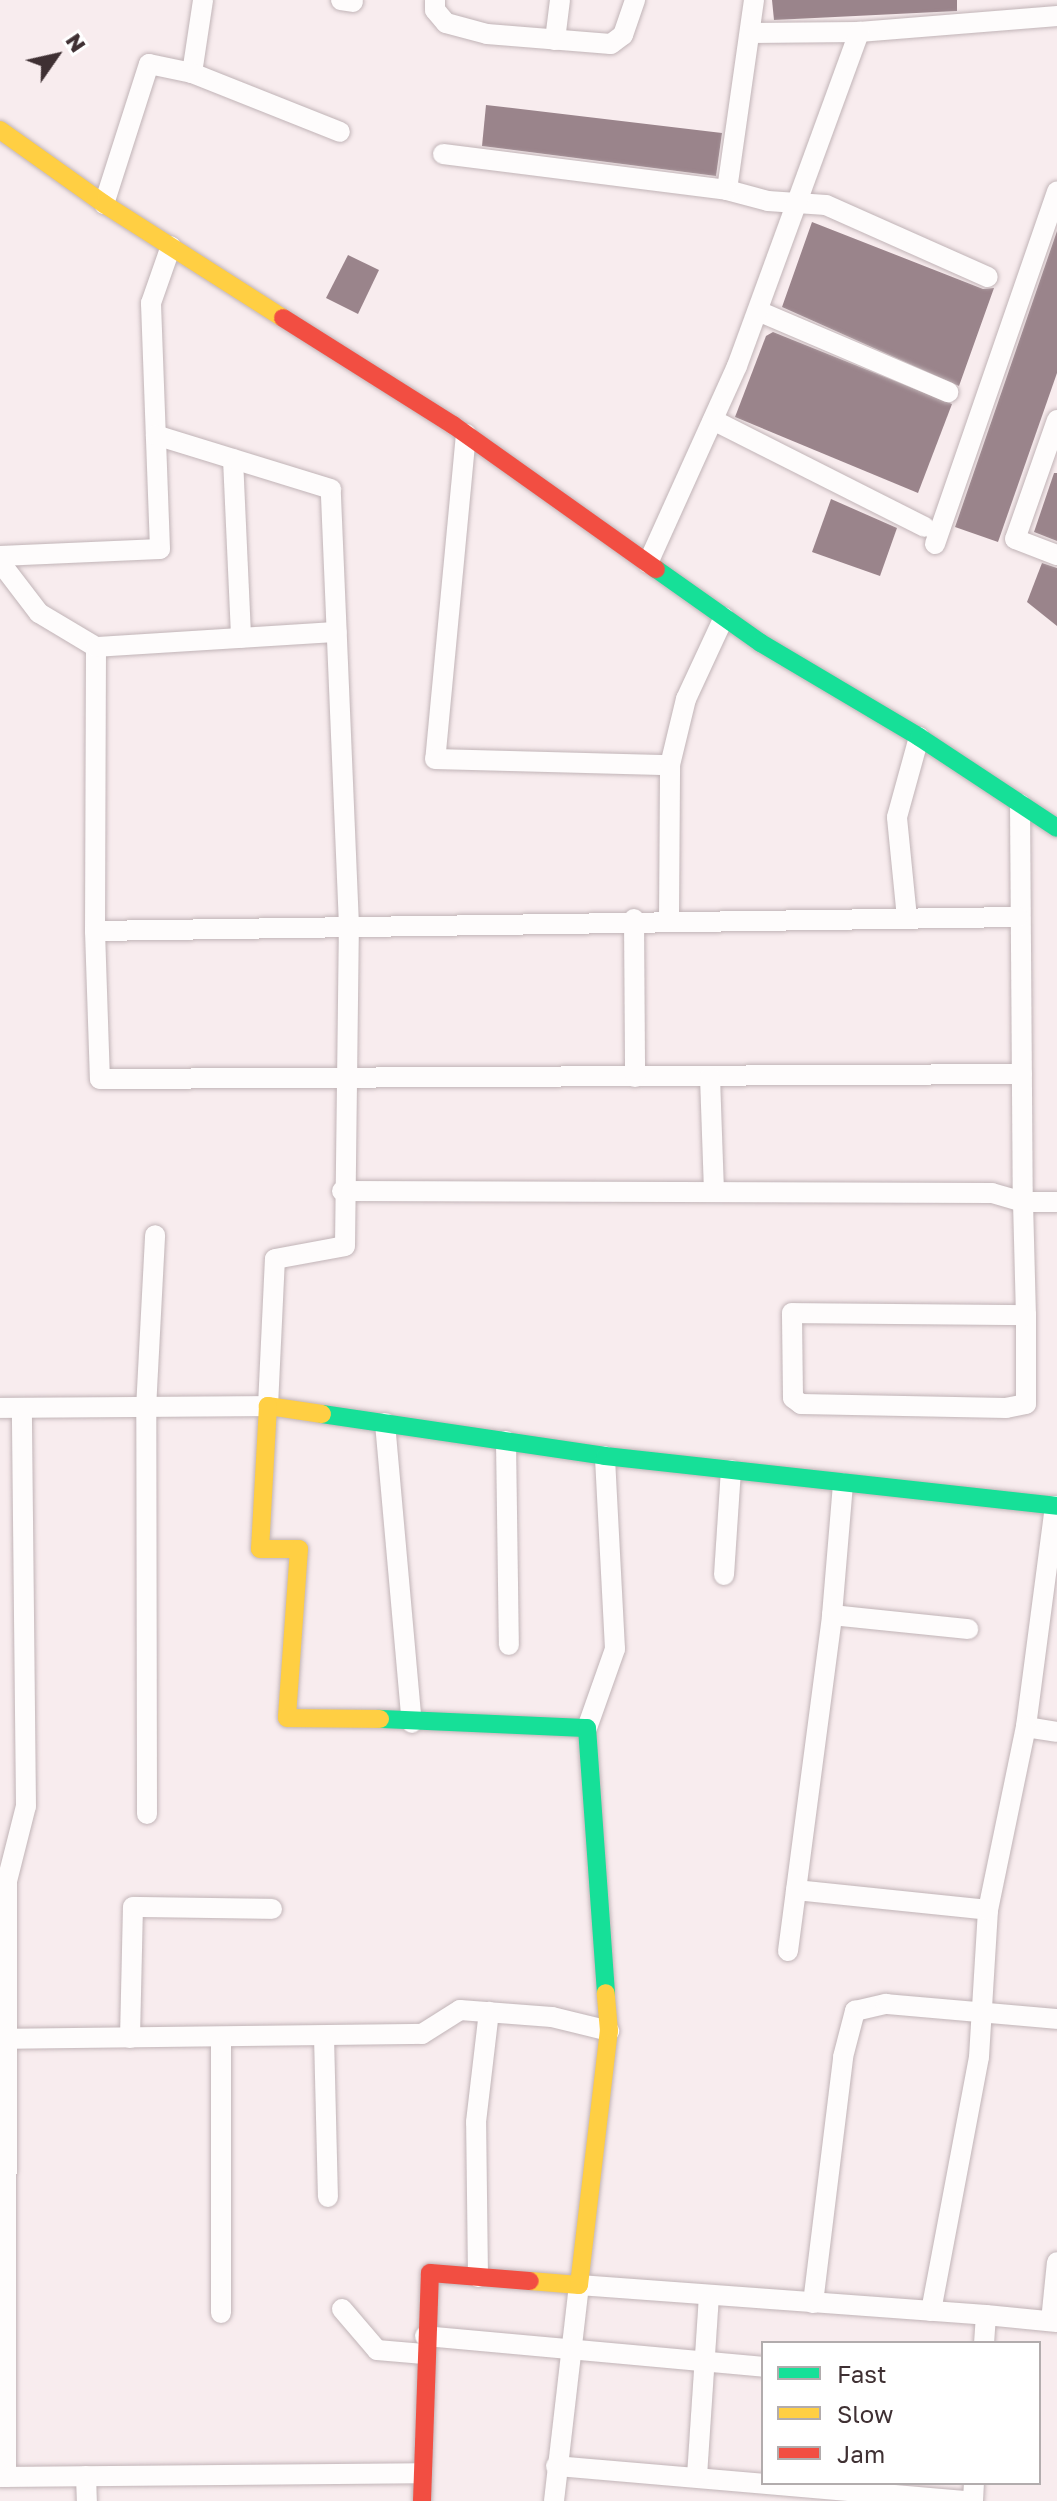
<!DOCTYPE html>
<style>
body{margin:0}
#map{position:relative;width:1057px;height:2501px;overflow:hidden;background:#f8ecee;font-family:"Golos Text",sans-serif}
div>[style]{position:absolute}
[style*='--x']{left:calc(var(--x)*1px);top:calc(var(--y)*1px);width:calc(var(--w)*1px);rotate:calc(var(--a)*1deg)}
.building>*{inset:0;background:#9a848b}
.roads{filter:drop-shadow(0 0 2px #c1b4b7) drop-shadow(0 0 2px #c1b4b7)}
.street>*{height:20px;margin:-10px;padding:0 10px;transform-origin:10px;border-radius:10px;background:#fefcfc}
.fast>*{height:18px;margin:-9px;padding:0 9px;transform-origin:9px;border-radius:9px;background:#16e098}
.slow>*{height:18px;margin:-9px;padding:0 9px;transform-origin:9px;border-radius:9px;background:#ffcf43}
.jam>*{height:18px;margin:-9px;padding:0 9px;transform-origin:9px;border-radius:9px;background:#f24e42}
span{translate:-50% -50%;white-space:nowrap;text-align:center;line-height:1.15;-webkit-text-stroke:8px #fff;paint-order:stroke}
.legend{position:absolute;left:761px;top:2341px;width:280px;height:144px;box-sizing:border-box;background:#fff;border:2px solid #b2acad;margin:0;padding:10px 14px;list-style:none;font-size:24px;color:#3f3033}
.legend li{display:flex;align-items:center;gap:16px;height:40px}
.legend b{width:40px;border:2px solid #b2acad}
.north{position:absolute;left:16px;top:16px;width:80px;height:80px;-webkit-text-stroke:6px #fff;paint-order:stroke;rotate:56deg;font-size:22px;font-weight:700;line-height:32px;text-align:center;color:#3f3033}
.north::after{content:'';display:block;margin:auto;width:28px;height:36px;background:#3f3033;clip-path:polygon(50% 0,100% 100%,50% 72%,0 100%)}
</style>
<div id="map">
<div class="building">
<div style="clip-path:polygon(772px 0,957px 0,957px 11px,774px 20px)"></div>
<div style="clip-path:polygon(486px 105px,722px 133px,716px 176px,482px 146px)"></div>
<div style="clip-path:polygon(812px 222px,983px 289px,994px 288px,959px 386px,782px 307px)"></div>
<div style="clip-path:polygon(1057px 231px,1057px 373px,998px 542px,955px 527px)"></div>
<div style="clip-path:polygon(348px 255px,379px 270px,358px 314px,326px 298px)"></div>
<div style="clip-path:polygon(773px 332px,952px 404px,918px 493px,735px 417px,766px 336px)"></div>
<div style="clip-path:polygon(1054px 473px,1057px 473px,1057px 541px,1034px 532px)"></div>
<div style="clip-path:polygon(831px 499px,897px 528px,880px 576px,812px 552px)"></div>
<div style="clip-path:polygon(1042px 563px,1057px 568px,1057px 626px,1027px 602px)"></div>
</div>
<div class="roads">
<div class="street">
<div style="--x:341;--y:0;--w:12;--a:9"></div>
<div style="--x:435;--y:0;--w:10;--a:90"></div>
<div style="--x:435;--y:10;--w:17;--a:50"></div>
<div style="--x:446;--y:23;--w:42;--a:15"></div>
<div style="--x:487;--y:34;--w:124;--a:4.6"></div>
<div style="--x:611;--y:44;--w:15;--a:-37"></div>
<div style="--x:623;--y:35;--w:37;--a:-71"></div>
<div style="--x:754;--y:0;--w:192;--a:98.1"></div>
<div style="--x:727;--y:190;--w:42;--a:15"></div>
<div style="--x:768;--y:201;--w:58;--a:3.9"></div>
<div style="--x:826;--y:205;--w:177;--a:24"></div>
<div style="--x:751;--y:33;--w:108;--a:-0.5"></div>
<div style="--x:859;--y:32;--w:199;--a:-4.6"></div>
<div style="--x:555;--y:40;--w:40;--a:-82.9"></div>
<div style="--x:192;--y:73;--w:74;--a:-81.4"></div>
<div style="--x:443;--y:154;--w:286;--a:7.2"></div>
<div style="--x:104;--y:204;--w:147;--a:-72.2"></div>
<div style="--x:149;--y:64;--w:44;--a:11.8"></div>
<div style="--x:192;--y:73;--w:159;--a:21.7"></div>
<div style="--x:758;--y:311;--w:207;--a:23.1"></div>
<div style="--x:713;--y:420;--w:237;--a:26.8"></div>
<div style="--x:1057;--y:420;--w:126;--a:109.4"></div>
<div style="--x:1015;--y:539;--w:45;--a:20.9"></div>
<div style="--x:466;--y:434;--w:326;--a:95.4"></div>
<div style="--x:435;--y:759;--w:235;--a:1.5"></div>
<div style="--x:233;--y:459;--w:179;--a:87.4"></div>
<div style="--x:935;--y:544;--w:373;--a:-70.9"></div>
<div style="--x:0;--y:556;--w:160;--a:-2.5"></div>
<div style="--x:160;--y:549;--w:246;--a:-92.1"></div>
<div style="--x:151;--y:303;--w:60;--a:-70.7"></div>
<div style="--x:0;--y:562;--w:64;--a:52.6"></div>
<div style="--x:39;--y:613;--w:66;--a:30.8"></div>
<div style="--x:96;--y:647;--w:284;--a:90.2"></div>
<div style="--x:95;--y:931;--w:148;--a:88.1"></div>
<div style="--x:100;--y:1079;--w:922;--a:-0.31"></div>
<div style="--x:648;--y:563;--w:216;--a:-65.7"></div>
<div style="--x:737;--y:366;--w:356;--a:-69.9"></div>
<div style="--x:96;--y:647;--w:241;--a:-3.6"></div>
<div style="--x:1020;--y:804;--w:398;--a:89.6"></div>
<div style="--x:1023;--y:1202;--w:34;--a:0"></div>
<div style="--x:907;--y:918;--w:101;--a:-95.7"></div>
<div style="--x:897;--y:817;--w:83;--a:-74.6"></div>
<div style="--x:634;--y:919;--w:158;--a:89.6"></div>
<div style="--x:669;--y:919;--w:154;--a:-89.6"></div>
<div style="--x:670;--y:765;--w:68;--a:-76.4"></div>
<div style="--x:686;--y:699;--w:90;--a:-65.1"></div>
<div style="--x:95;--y:931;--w:923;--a:-0.87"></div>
<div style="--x:710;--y:1077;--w:115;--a:88"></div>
<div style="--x:342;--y:1191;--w:650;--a:0.18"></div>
<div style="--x:992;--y:1193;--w:32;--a:16"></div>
<div style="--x:1023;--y:1202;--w:113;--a:88.5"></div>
<div style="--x:1026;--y:1315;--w:89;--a:90"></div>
<div style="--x:1026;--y:1404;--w:20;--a:169"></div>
<div style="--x:1006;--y:1408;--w:205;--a:-178.9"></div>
<div style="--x:801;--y:1404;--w:10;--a:-143"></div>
<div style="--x:793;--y:1398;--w:85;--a:-90.7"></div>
<div style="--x:792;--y:1313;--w:234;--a:0.5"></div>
<div style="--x:0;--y:1408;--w:268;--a:-0.4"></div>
<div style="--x:268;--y:1406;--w:147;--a:-87.3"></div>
<div style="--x:275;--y:1259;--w:71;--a:-10.5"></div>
<div style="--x:345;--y:1246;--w:320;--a:-89.3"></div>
<div style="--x:349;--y:926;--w:437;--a:-92.4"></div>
<div style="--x:331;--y:489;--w:183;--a:-162.9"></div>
<div style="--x:385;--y:1423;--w:301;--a:84.9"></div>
<div style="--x:506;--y:1441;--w:204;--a:89.2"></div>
<div style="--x:1055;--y:1506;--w:223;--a:97.5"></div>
<div style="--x:1026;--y:1727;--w:31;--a:9"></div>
<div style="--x:724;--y:1575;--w:105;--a:-86.2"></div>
<div style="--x:832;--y:1615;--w:137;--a:5.9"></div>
<div style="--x:587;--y:1728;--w:84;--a:-70.5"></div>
<div style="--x:615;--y:1649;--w:193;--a:-93"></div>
<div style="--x:147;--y:1814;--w:405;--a:-90.1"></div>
<div style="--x:146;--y:1409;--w:174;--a:-87"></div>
<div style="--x:796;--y:1890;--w:193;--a:5.9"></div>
<div style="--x:788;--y:1951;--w:339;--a:-82.5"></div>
<div style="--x:832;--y:1615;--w:132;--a:-85.2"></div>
<div style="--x:324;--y:2036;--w:161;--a:88.6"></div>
<div style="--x:130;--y:2038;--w:131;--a:-88.7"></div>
<div style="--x:133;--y:1907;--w:139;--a:0.8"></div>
<div style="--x:0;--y:2039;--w:422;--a:-0.7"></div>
<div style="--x:422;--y:2034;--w:45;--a:-32.3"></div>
<div style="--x:460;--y:2010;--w:92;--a:4.4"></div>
<div style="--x:552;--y:2017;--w:59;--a:13.8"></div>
<div style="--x:478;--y:2277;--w:155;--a:-90.7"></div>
<div style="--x:476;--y:2122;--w:111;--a:-83.3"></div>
<div style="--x:813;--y:2303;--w:248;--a:-83"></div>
<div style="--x:843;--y:2057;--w:48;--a:-75.4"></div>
<div style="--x:855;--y:2011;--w:32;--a:-13"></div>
<div style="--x:886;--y:2004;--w:172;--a:5"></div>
<div style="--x:342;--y:2309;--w:54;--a:49.5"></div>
<div style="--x:377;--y:2350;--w:47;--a:4.9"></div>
<div style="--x:931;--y:2311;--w:258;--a:-79.3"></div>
<div style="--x:979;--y:2057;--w:147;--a:-86.5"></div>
<div style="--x:988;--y:1910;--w:187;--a:-78.3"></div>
<div style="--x:221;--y:2313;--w:276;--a:-90"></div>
<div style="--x:986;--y:2315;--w:71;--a:5.6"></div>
<div style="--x:1051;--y:2321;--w:59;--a:-84.2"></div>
<div style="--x:425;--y:2336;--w:339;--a:5.2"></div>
<div style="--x:556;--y:2466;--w:409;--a:4.9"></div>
<div style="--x:86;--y:2476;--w:25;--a:88"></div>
<div style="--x:697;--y:2476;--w:180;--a:-86.2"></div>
<div style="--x:0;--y:2477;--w:420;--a:-0.5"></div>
<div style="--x:6;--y:2477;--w:596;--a:-89.9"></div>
<div style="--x:7;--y:1881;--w:77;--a:-75.8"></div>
<div style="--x:26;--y:1806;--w:398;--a:-90.6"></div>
<div style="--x:554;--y:2501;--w:217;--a:-83.4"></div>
<div style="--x:579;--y:2285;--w:408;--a:4.2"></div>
<div style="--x:986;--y:2315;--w:28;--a:94"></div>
<div style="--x:973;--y:2501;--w:18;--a:-87"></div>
</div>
<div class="fast">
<div style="--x:656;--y:569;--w:128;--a:35.2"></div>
<div style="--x:761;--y:643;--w:184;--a:30.7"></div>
<div style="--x:919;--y:737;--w:165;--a:33.4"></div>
<div style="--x:322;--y:1414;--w:286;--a:8.4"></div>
<div style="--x:605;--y:1456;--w:455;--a:6.3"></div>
<div style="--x:380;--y:1719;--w:207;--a:2.5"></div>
<div style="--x:587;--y:1728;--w:266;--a:85.9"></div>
</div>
<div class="slow">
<div style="--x:0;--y:130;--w:128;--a:35.4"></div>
<div style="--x:104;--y:204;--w:212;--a:32.5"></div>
<div style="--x:322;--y:1414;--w:55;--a:-171.6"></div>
<div style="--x:268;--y:1406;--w:143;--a:93.2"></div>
<div style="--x:260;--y:1549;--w:39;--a:0"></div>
<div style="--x:299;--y:1549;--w:169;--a:94.1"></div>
<div style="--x:287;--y:1718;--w:93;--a:0.6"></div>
<div style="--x:530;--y:2281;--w:49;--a:4.7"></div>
<div style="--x:579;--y:2285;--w:256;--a:-83.3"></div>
<div style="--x:609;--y:2031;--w:38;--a:-95"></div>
</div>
<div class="jam">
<div style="--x:283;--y:318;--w:201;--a:32.2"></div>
<div style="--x:453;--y:425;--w:249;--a:35.4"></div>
<div style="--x:422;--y:2501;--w:228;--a:-88"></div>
<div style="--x:430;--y:2273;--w:100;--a:4.6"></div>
</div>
</div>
<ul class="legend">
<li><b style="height:10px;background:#16e098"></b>Fast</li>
<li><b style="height:10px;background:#ffcf43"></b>Slow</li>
<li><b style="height:10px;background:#f24e42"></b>Jam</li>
</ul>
<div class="north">N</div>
</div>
